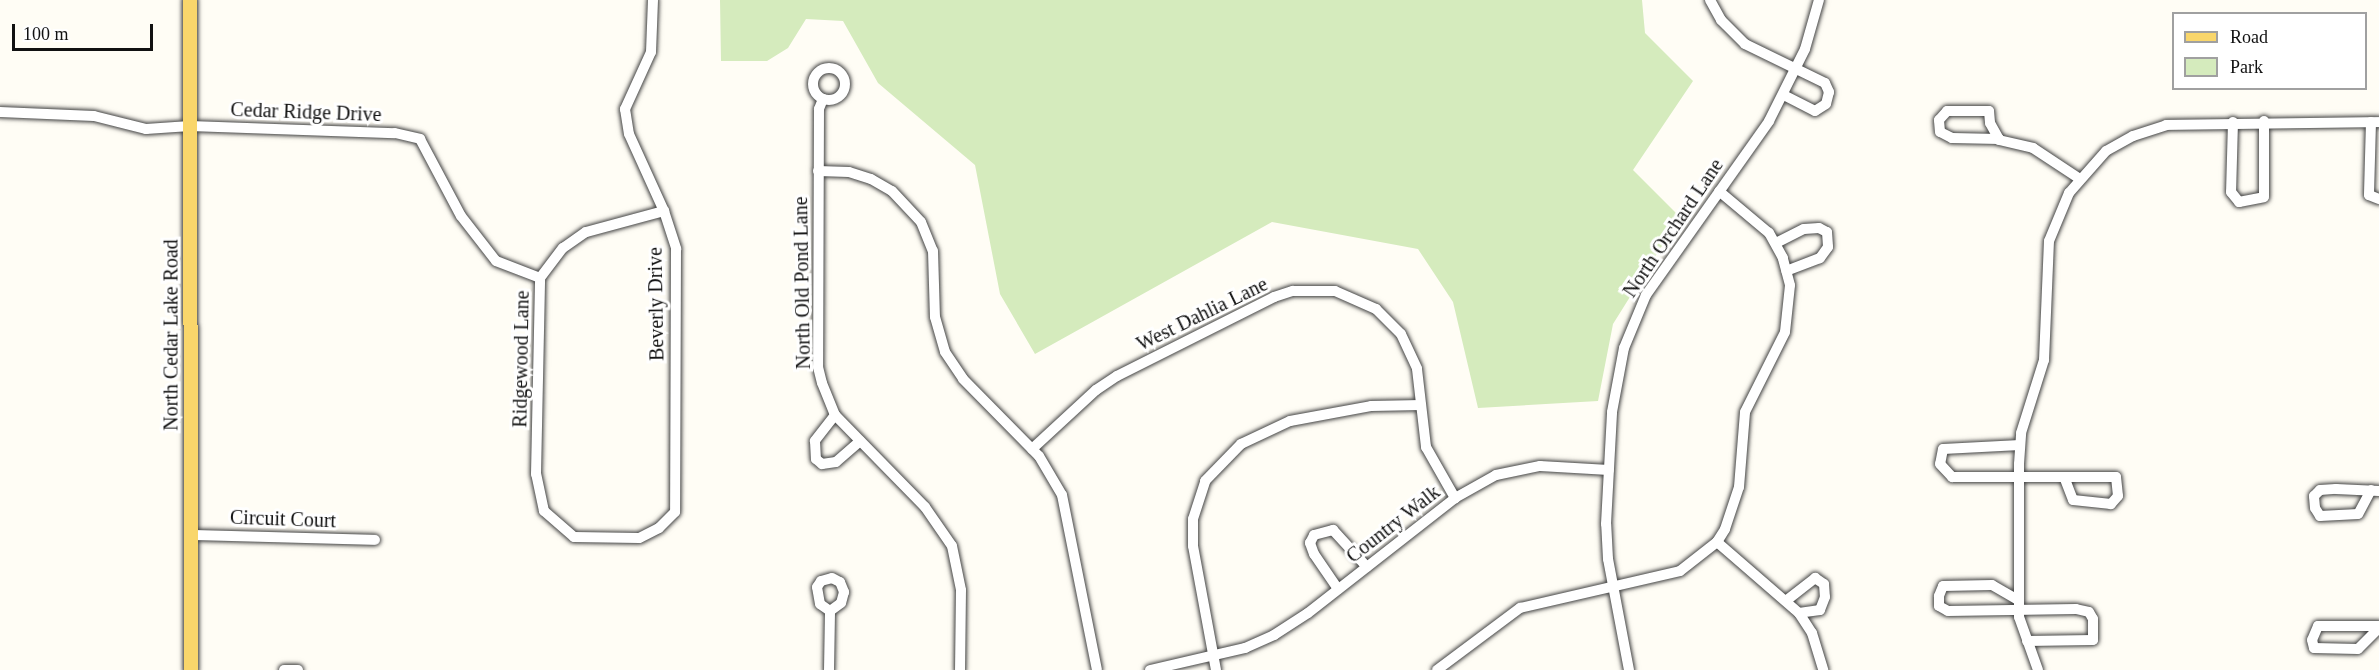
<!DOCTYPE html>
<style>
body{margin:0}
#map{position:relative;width:2379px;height:670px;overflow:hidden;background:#fffdf5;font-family:"Times New Roman",serif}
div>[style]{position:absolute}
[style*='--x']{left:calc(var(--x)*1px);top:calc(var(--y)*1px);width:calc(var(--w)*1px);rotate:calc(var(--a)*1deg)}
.green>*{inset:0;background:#d5ebbd}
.roads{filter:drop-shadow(0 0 2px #444) drop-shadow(0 0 2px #444)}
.minor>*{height:10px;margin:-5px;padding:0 5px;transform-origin:5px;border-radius:5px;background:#fff}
.minor>.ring{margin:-5px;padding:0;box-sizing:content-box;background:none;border:10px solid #fff;border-radius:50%}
.major>*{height:14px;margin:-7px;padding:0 7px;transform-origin:7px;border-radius:7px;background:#f9d66b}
span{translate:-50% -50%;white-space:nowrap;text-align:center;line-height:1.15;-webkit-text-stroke:6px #fff;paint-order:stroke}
.street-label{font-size:20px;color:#111}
.legend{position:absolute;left:2172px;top:12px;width:195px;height:78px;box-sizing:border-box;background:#fff;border:2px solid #a0a0a0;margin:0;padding:8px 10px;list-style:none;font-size:18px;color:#111}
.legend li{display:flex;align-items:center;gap:12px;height:30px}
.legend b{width:30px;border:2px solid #a0a0a0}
.scale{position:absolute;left:12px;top:24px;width:141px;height:27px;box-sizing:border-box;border:3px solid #111;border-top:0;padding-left:8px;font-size:18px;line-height:21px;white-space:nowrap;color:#111;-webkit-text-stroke:4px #fff;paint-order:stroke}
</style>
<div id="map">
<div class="green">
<div style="clip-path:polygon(720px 0,1642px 0,1645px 33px,1693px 81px,1633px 170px,1680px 217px,1613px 324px,1598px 401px,1478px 408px,1453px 302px,1418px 249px,1272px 222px,1035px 354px,1000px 294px,975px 165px,878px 83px,843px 21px,806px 19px,788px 48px,767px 61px,721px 61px)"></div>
</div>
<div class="roads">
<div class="minor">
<div style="--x:653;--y:0;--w:52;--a:92.2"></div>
<div style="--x:651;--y:52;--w:63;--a:114.5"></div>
<div style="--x:625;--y:109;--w:25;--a:81"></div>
<div style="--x:629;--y:134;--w:85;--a:65.6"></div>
<div style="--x:664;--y:211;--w:40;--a:72"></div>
<div style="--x:676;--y:249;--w:263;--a:90.2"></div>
<div style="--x:675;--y:512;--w:23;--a:135"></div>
<div style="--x:659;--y:528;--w:22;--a:153"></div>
<div style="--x:639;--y:538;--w:65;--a:-179.1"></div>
<div style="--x:574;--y:537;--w:40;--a:-139"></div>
<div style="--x:544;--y:511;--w:38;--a:-102"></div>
<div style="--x:536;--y:474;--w:196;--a:-88.8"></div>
<div style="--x:540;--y:278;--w:38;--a:-53"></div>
<div style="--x:563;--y:248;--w:28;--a:-35"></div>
<div style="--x:586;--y:232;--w:81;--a:-15.1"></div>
<div style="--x:1710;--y:0;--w:23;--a:61"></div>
<div style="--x:1721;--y:20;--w:34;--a:45"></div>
<div style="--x:1745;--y:44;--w:89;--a:26"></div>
<div style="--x:1825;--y:83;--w:10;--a:66"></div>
<div style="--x:1829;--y:92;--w:12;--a:104"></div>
<div style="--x:1826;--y:104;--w:13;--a:148"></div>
<div style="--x:1815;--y:111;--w:36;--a:-153"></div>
<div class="ring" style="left:813px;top:68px;width:22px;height:22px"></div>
<div style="--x:823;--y:99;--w:11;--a:112"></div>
<div style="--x:819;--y:109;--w:258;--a:90.2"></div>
<div style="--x:818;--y:367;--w:16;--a:76"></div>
<div style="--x:822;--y:383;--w:35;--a:68"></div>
<div style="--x:835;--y:415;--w:129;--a:45.6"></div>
<div style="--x:925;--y:507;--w:47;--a:55.3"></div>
<div style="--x:952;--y:546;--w:45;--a:78.4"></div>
<div style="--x:961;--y:590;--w:80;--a:90.7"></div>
<div style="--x:0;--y:112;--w:94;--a:2.4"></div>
<div style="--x:94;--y:116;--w:54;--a:14"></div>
<div style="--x:146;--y:129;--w:44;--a:-3.9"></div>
<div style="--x:190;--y:126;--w:205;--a:2"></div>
<div style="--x:395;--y:133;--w:26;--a:13"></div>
<div style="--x:420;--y:139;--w:87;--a:62"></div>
<div style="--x:461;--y:216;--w:57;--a:52.1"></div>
<div style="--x:496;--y:261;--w:47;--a:21.1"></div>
<div style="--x:2233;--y:122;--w:70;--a:91.6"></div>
<div style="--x:2231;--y:192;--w:13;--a:51"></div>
<div style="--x:2239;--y:202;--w:25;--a:-11"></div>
<div style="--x:2264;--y:197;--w:76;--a:-90"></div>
<div style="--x:2371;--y:122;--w:73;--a:91.6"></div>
<div style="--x:2369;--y:195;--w:11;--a:22"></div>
<div style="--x:1999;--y:139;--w:47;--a:-178.8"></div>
<div style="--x:1952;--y:138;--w:13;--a:-153"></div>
<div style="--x:1940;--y:132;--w:12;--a:-95"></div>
<div style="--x:1939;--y:120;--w:12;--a:-48"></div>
<div style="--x:1947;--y:111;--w:42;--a:0"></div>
<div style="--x:1989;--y:111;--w:12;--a:85"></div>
<div style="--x:1990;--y:123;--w:18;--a:61"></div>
<div style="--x:1999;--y:139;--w:1;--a:90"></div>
<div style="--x:1999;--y:140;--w:35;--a:13"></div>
<div style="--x:2033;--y:148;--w:56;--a:33.4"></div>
<div style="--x:818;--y:171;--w:31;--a:2"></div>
<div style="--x:849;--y:172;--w:23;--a:18"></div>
<div style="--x:871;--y:179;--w:24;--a:30"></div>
<div style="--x:892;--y:191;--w:42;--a:46.9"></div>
<div style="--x:921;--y:222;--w:31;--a:68"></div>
<div style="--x:933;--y:251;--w:66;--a:88.3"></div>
<div style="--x:935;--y:317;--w:36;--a:74"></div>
<div style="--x:945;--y:352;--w:32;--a:56"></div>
<div style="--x:963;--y:379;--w:108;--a:45.4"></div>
<div style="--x:1039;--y:456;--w:45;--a:59.5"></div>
<div style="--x:1062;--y:495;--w:178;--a:78.7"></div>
<div style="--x:1776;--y:243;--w:31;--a:-27"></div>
<div style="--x:1804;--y:229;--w:15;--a:-4"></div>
<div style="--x:1819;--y:228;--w:9;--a:27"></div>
<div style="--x:1827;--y:232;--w:15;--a:86"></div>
<div style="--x:1828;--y:247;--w:14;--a:126"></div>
<div style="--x:1820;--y:258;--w:36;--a:159"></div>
<div style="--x:835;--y:415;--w:33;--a:128"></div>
<div style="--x:815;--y:441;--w:18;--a:87"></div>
<div style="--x:816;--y:459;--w:8;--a:40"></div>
<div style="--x:822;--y:464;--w:14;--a:-8"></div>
<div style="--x:836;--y:462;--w:32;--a:-41"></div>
<div style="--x:2020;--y:445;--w:77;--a:177"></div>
<div style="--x:1943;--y:449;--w:15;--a:101"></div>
<div style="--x:1940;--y:464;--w:18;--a:47"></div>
<div style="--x:1952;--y:477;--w:164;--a:0"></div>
<div style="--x:2116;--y:477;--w:19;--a:84"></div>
<div style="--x:2118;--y:496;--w:11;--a:131"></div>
<div style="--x:2111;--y:504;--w:38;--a:-174"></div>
<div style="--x:2073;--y:500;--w:22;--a:-111"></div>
<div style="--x:1032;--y:449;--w:87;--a:-42.7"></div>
<div style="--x:1096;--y:390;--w:25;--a:-34"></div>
<div style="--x:1117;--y:376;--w:176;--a:-26.7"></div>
<div style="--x:1274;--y:297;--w:20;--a:-18"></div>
<div style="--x:1293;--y:291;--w:42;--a:0"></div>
<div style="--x:1335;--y:291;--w:45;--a:23.7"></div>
<div style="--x:1376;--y:309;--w:35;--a:45"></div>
<div style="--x:1401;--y:334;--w:38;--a:65"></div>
<div style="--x:1417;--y:369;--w:79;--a:83.4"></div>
<div style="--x:1426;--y:447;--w:59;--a:60.4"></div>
<div style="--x:2371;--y:490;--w:27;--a:118"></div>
<div style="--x:2358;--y:514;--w:38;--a:177"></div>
<div style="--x:2320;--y:516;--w:9;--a:-122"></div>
<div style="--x:2315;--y:508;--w:12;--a:-95"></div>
<div style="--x:2314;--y:496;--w:8;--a:-45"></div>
<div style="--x:2320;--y:490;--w:16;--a:-4"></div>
<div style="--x:2336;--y:489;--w:43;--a:2.7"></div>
<div style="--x:190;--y:535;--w:185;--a:1.5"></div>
<div style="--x:1717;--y:542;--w:108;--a:40.9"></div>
<div style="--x:1799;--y:613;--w:24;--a:57"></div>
<div style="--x:1812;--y:633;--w:39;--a:73"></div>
<div style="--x:832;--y:578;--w:9;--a:27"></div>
<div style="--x:840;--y:582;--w:11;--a:68"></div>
<div style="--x:844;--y:592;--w:11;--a:105"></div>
<div style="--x:841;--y:603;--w:14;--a:144"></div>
<div style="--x:830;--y:611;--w:12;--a:-145"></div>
<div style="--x:820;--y:604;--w:17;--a:-100"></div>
<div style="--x:817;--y:587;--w:7;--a:-56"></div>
<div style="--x:821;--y:581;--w:11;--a:-15"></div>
<div style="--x:1338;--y:589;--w:42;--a:-124.4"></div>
<div style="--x:1314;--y:554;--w:12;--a:-110"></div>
<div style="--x:1310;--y:543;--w:9;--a:-63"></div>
<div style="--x:1314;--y:535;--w:20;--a:-15"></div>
<div style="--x:1333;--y:530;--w:50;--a:47.4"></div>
<div style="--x:1787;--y:600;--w:36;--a:-38"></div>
<div style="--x:1815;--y:578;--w:11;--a:34"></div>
<div style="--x:1824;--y:584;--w:13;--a:86"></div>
<div style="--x:1825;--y:597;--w:14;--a:111"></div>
<div style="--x:1820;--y:610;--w:21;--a:172"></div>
<div style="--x:2018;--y:600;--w:30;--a:-150"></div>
<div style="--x:1992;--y:585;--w:49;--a:178.8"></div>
<div style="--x:1943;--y:586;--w:11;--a:112"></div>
<div style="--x:1939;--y:596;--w:10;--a:90"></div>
<div style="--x:1939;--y:606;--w:10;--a:29"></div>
<div style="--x:1948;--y:611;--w:128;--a:-0.9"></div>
<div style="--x:2076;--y:609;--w:13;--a:13"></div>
<div style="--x:2089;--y:612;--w:8;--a:60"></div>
<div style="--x:2093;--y:619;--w:21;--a:90"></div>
<div style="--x:2093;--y:640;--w:66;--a:179.1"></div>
<div style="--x:2379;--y:626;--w:61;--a:180"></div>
<div style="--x:2318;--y:626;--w:15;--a:113"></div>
<div style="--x:2312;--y:640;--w:8;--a:76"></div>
<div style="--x:2314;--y:648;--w:44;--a:1.3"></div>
<div style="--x:2358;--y:649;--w:30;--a:-45"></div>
<div style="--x:284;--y:670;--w:14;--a:0"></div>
<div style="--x:829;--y:670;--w:59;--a:-89"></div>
<div style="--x:1150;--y:670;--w:98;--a:-13"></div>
<div style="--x:1245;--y:648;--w:32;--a:-24"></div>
<div style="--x:1274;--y:635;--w:40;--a:-32.9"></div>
<div style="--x:1308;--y:613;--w:187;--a:-38"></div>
<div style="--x:1455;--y:498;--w:47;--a:-29.3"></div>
<div style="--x:1496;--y:475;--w:45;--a:-11.6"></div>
<div style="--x:1540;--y:466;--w:69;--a:3.3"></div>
<div style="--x:1216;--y:670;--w:126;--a:-100.5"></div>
<div style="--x:1193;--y:546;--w:27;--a:-90"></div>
<div style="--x:1193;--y:519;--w:40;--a:-72"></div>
<div style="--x:1205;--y:481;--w:52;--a:-45.8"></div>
<div style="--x:1241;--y:444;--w:54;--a:-25.1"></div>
<div style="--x:1290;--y:421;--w:82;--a:-10.5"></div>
<div style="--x:1371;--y:406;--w:50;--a:-1.1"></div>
<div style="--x:1437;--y:670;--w:104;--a:-36.8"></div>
<div style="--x:1520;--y:608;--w:164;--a:-13"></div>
<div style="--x:1680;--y:571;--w:47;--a:-38.1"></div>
<div style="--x:1717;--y:542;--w:15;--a:-58"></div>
<div style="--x:1725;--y:529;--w:44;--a:-71.6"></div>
<div style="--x:1739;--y:487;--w:75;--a:-85.4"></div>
<div style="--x:1745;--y:412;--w:89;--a:-63.4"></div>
<div style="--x:1785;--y:332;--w:47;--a:-83.9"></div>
<div style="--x:1790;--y:285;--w:28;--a:-105"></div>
<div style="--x:1783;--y:258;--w:29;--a:-119"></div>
<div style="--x:1769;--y:233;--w:65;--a:-140"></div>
<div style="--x:1629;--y:670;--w:113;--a:-100.7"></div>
<div style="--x:1608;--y:559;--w:35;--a:-93"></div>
<div style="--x:1606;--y:524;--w:112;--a:-86.9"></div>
<div style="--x:1612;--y:412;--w:65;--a:-79.4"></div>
<div style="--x:1624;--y:348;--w:57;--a:-67.5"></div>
<div style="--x:1646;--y:295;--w:213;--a:-54.7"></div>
<div style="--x:1769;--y:121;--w:80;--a:-63.4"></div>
<div style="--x:1805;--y:49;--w:51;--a:-74.1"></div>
<div style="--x:2038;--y:670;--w:56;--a:-109.7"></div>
<div style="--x:2019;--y:617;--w:153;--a:-90"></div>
<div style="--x:2019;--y:464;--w:31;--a:-86"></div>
<div style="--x:2021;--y:433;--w:77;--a:-72.5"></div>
<div style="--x:2044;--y:360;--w:119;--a:-87.6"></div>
<div style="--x:2049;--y:241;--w:52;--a:-67.4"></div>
<div style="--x:2069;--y:193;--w:56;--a:-48.6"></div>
<div style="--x:2106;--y:151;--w:31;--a:-29"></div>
<div style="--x:2133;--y:136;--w:35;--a:-18"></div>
<div style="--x:2166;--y:125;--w:213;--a:-0.8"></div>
</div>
<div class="major">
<div style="--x:190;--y:0;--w:670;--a:89.91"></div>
</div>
</div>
<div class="street-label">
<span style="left:306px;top:112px;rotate:2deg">Cedar Ridge Drive</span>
<span style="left:1673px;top:228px;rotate:-56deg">North Orchard Lane</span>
<span style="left:802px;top:283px;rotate:-91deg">North Old Pond Lane</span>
<span style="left:656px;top:304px;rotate:-91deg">Beverly Drive</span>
<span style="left:1202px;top:314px;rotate:-26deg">West Dahlia Lane</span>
<span style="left:171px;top:335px;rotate:-90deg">North Cedar Lake Road</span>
<span style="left:521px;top:359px;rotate:-89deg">Ridgewood Lane</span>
<span style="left:283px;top:519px;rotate:2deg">Circuit Court</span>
<span style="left:1393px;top:524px;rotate:-38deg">Country Walk</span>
</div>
<ul class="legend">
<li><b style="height:8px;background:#f9d66b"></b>Road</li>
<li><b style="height:16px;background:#d5ebbd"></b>Park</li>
</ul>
<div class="scale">100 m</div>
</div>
